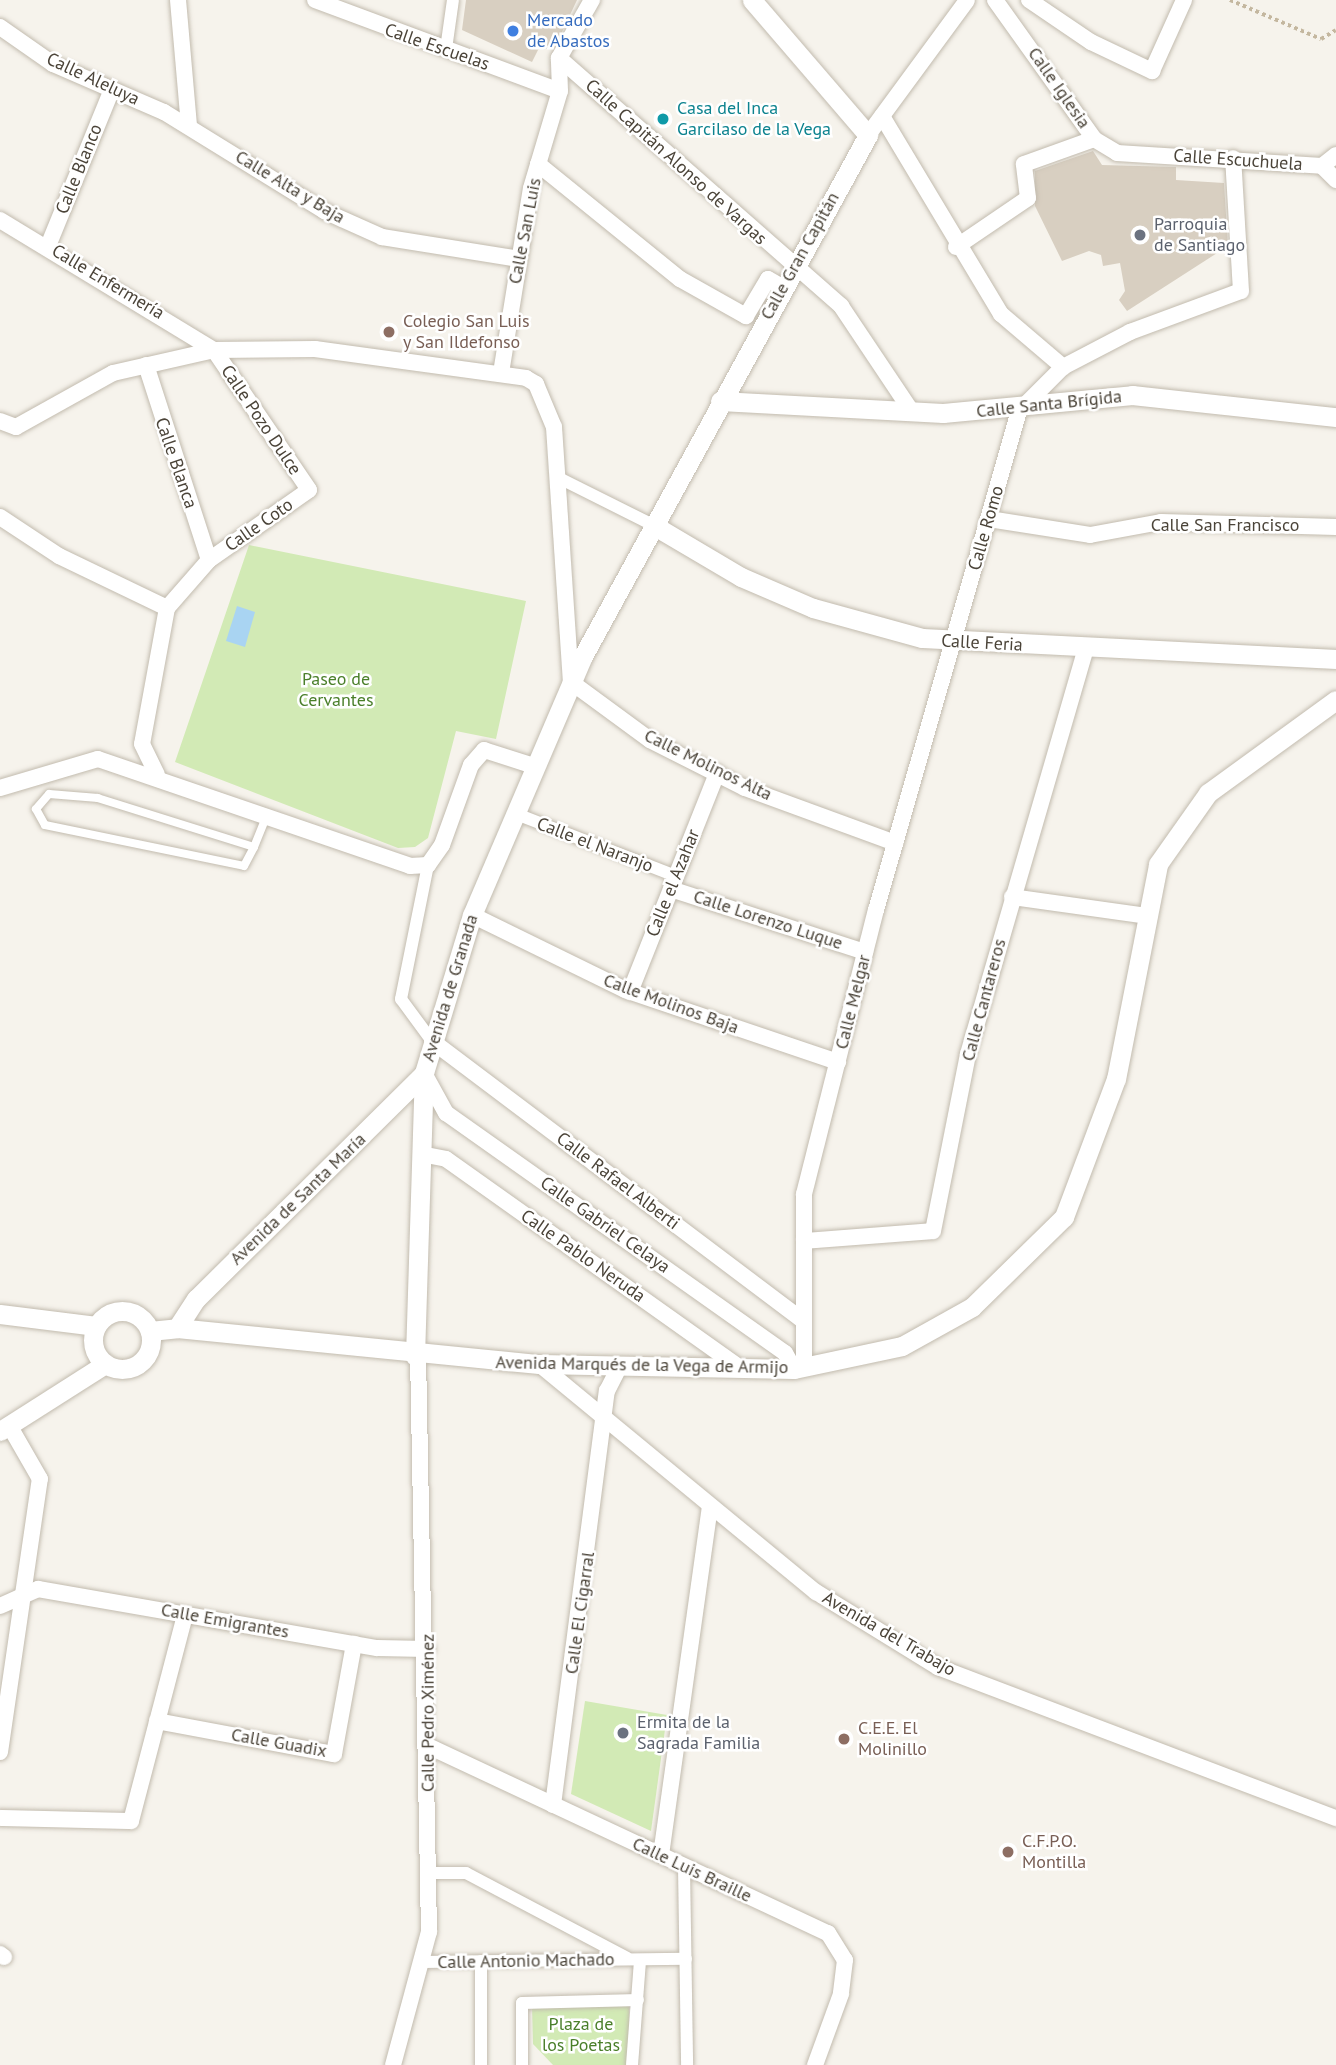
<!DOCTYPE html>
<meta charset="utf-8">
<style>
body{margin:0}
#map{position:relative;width:1336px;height:2065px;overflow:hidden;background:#f6f3ec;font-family:"PT Sans",sans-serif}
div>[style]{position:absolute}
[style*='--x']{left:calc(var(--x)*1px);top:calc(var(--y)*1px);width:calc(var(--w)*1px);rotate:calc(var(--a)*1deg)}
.green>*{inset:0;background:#d2eab5}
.water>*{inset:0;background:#a9d4f2}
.building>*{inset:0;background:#d8cfc1}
.path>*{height:3.5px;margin-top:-1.75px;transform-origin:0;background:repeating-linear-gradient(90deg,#c4b79f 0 3.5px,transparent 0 7px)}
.roads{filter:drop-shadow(0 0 2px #c2bbae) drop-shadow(0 0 2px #c2bbae)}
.service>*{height:8px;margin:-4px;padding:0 4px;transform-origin:4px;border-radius:4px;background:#fff}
.pedestrian>*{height:12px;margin:-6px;padding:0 6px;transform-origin:6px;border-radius:6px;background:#fff}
.minor>*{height:16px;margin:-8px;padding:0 8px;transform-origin:8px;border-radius:8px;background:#fff}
.tertiary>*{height:19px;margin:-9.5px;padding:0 9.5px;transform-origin:9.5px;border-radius:9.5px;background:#fff}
.tertiary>.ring{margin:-9.5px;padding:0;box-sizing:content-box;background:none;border:19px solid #fff;border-radius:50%}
.dots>*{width:19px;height:19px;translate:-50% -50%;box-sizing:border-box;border:4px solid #fff;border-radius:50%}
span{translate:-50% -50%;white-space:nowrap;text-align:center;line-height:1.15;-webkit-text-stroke:5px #fff;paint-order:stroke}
.shop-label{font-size:18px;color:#366cbe}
.left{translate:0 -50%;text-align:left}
.street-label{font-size:18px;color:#4b4439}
.culture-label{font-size:18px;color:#0d838f}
.worship-label{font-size:18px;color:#5b616d}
.education-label{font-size:18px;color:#785e54}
.park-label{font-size:18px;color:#4a7f2a}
</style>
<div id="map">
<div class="green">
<div style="clip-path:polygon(249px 545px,526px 601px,496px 739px,456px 731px,428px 838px,415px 847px,398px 848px,175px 762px)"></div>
<div style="clip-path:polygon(585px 1701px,667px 1715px,651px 1831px,571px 1794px)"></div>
<div style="clip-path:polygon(532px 2006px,629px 2006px,630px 2065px,553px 2065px,533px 2044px)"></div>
</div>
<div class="water">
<div style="clip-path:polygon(237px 606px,255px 612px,245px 647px,226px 641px)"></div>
</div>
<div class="building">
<div style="clip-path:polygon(466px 0,577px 0,561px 34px,548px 49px,540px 46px,532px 62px,462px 30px)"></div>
<div style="clip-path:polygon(1093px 151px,1102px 165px,1176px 167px,1176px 180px,1224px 183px,1228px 246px,1127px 311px,1119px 300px,1125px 291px,1120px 263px,1103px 266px,1101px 255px,1089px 251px,1062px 261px,1035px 206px,1035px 171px)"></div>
</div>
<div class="path">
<div style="--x:1230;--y:0;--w:99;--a:23.2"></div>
<div style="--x:1321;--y:39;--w:17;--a:-31"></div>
</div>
<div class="roads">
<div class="service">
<div style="--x:254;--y:847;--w:164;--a:-162.6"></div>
<div style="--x:98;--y:798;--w:49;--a:-175.3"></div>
<div style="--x:49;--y:794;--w:20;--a:131"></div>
<div style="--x:36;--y:809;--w:18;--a:61"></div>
<div style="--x:45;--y:825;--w:203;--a:11.6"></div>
<div style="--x:244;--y:866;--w:21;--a:-62"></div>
<div style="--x:254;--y:847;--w:35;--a:-68"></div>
</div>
<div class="pedestrian">
<div style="--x:446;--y:49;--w:49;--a:-81.9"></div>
<div style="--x:557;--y:477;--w:107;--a:26.6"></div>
<div style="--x:514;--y:813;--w:174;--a:21.3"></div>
<div style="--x:428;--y:865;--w:137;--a:101.4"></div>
<div style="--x:401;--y:999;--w:52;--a:53.6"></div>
<div style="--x:684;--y:1867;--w:198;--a:89.1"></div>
<div style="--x:429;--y:1873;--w:37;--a:0"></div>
<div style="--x:466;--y:1873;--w:182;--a:27.8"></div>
<div style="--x:481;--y:1961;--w:104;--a:90"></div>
<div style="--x:422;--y:1962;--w:264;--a:-0.7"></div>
<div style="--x:522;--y:2065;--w:62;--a:-90"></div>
<div style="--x:522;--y:2003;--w:116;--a:-1.5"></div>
<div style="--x:632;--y:2065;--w:105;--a:-85.6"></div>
</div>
<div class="minor">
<div style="--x:178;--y:0;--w:125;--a:85"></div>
<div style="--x:315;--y:0;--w:261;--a:20.4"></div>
<div style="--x:995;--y:0;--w:171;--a:54.5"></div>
<div style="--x:1094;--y:139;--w:27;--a:31"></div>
<div style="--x:1117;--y:153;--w:205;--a:3.6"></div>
<div style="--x:1322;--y:166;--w:18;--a:-38"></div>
<div style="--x:1029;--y:0;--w:75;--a:34.1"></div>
<div style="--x:1091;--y:42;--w:68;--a:25.4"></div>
<div style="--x:1152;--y:71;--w:78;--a:-65.7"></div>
<div style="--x:0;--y:27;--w:65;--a:34.9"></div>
<div style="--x:53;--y:64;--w:121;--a:23.4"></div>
<div style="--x:164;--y:112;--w:188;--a:31.7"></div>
<div style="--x:324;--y:211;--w:64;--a:24.1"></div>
<div style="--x:382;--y:237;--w:139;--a:9.1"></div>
<div style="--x:559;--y:58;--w:376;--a:41.3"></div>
<div style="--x:841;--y:306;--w:128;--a:56.2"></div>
<div style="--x:882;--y:116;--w:231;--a:59"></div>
<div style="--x:1001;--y:314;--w:82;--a:40.5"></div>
<div style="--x:868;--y:135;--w:167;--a:-53.7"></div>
<div style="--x:538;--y:164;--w:183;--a:39"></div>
<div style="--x:680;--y:279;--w:76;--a:29.3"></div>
<div style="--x:746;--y:316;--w:43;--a:-59.3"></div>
<div style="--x:768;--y:279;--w:16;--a:30"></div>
<div style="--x:1322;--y:166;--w:20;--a:45"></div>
<div style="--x:0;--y:220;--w:250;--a:31.3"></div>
<div style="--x:214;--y:350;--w:169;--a:55.8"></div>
<div style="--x:309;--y:490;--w:122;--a:145"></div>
<div style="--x:209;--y:560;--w:64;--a:131.2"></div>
<div style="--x:167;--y:608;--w:138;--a:100.4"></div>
<div style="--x:142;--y:744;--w:34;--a:64"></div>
<div style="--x:48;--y:246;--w:166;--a:-67.8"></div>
<div style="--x:956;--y:247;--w:87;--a:-34.2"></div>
<div style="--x:1028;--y:198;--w:34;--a:-97"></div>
<div style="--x:1024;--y:164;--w:74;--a:-19.7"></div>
<div style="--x:146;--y:365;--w:205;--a:72.1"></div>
<div style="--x:501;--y:373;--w:187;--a:-80.8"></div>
<div style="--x:531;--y:188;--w:101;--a:-73.4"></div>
<div style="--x:560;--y:91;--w:33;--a:-92"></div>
<div style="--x:559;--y:58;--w:67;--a:-60.4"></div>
<div style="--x:0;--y:421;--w:17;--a:21"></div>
<div style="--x:16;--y:427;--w:111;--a:-29.1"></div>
<div style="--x:113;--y:373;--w:104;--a:-12.8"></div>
<div style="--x:214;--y:350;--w:101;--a:-0.6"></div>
<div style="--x:315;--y:349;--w:213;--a:7.8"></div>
<div style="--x:526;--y:378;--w:12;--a:31"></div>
<div style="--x:536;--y:384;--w:47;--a:67.3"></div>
<div style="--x:554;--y:427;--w:256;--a:86.2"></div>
<div style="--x:571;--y:682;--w:98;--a:36.3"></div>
<div style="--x:650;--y:740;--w:106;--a:26.8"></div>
<div style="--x:745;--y:788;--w:160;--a:20.1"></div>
<div style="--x:0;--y:517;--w:71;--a:33.5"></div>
<div style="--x:59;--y:556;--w:120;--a:25.7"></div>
<div style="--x:989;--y:519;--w:102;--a:9"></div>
<div style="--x:1090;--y:535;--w:72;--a:-10.4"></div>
<div style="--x:1161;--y:522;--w:175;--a:1.6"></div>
<div style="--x:0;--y:788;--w:102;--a:-16.5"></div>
<div style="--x:98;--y:759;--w:330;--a:18.9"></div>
<div style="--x:410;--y:866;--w:18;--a:-3"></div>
<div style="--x:428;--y:865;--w:24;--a:-55"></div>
<div style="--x:442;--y:845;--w:85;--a:-70.1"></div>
<div style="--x:471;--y:765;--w:20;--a:-49"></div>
<div style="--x:484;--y:750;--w:52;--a:17.7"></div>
<div style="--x:671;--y:889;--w:204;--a:18"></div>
<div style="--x:1012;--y:897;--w:137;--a:8"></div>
<div style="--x:472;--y:915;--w:170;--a:26.1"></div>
<div style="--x:625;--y:990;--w:225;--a:18.7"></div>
<div style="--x:630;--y:992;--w:236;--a:-68.3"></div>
<div style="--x:432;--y:1041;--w:465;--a:37"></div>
<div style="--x:424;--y:1073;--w:46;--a:61.2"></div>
<div style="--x:446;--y:1113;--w:415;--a:35.3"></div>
<div style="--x:785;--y:1353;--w:18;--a:61"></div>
<div style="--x:421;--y:1154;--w:25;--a:11"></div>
<div style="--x:446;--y:1159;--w:361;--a:35.4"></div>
<div style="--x:804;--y:1241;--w:129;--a:-4.4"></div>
<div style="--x:933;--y:1231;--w:180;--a:-78.8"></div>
<div style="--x:968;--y:1054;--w:424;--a:-73.8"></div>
<div style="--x:539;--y:1364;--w:359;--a:39.5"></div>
<div style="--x:816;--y:1592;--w:143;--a:31.6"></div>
<div style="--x:938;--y:1667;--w:426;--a:20.8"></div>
<div style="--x:804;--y:1368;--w:174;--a:-90"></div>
<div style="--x:804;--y:1194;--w:293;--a:-75.8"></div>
<div style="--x:876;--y:910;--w:519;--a:-74.01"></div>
<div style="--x:1019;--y:411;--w:62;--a:-45"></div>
<div style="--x:1063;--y:367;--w:76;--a:-27.6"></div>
<div style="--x:1130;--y:332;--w:118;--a:-20.3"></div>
<div style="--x:1241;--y:291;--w:133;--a:-93.4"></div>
<div style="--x:0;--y:1606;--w:42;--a:-24.1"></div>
<div style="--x:38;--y:1589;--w:344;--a:9.9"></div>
<div style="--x:377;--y:1648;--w:50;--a:1.1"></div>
<div style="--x:157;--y:1721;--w:180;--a:10.6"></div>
<div style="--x:334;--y:1754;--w:112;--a:-79.7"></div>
<div style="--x:428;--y:1746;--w:442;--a:25.1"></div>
<div style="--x:828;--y:1933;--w:32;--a:58"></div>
<div style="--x:845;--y:1960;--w:34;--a:97"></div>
<div style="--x:841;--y:1994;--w:76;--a:110.1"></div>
<div style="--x:0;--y:1752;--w:276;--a:-81.7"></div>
<div style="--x:40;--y:1479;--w:62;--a:-119.9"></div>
<div style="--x:553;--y:1805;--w:418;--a:-82.6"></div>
<div style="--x:607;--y:1391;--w:28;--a:-63"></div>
<div style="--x:0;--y:1818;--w:131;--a:1.3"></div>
<div style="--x:131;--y:1821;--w:213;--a:-75.3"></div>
<div style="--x:661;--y:1855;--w:350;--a:-82"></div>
<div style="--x:0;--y:1954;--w:5;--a:37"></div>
<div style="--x:393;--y:2065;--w:138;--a:-74.9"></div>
<div style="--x:429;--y:1932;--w:576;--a:-91.09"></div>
</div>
<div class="tertiary">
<div style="--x:720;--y:401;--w:223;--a:3.1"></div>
<div style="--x:943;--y:413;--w:190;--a:-5.4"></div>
<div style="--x:1132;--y:395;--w:205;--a:6.2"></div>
<div style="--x:653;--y:525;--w:102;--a:30.6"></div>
<div style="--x:741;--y:577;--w:78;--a:23.3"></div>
<div style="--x:813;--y:608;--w:113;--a:15.4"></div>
<div style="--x:922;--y:638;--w:415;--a:2.9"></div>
<div class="ring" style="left:93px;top:1311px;width:39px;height:39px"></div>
<div style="--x:0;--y:1314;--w:97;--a:7.1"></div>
<div style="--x:177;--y:1328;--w:35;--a:-57"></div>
<div style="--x:196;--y:1299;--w:321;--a:-44.7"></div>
<div style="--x:150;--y:1331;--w:27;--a:-6"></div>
<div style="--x:177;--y:1328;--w:364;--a:5.7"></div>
<div style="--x:539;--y:1364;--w:255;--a:1.1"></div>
<div style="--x:794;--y:1369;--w:110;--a:-12"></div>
<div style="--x:902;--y:1346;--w:80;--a:-29.1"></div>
<div style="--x:972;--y:1307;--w:129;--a:-44.4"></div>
<div style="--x:1064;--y:1217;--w:147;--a:-69.4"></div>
<div style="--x:1116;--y:1079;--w:219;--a:-78.9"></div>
<div style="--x:1158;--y:864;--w:87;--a:-54.8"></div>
<div style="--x:1208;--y:793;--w:158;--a:-36"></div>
<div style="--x:415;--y:1356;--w:283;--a:-88.2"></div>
<div style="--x:424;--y:1073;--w:165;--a:-73.1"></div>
<div style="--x:472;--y:915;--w:282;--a:-66.8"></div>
<div style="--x:583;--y:656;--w:594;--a:-61.32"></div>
<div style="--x:868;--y:135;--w:178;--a:-130.7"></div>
<div style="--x:0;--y:1431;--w:125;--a:-32.5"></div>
</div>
</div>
<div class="dots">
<div style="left:513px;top:31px;background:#3f7fe0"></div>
<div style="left:663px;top:119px;background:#0f9aa8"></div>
<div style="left:1140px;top:235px;background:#6b7280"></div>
<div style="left:389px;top:332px;background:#8d6e63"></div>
<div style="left:623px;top:1733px;background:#6b7280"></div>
<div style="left:844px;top:1739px;background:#8d6e63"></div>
<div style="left:1008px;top:1852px;background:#8d6e63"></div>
</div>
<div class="shop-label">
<span class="left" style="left:527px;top:31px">Mercado<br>de Abastos</span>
</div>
<div class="street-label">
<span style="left:437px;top:47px;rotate:19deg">Calle Escuelas</span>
<span style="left:93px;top:79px;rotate:25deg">Calle Aleluya</span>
<span style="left:1059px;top:88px;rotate:55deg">Calle Iglesia</span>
<span style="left:1238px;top:160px;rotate:4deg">Calle Escuchuela</span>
<span style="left:676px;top:162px;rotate:42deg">Calle Capitán Alonso de Vargas</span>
<span style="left:79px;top:169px;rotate:-68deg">Calle Blanco</span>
<span style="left:290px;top:187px;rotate:31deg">Calle Alta y Baja</span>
<span style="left:525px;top:231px;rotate:-79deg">Calle San Luis</span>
<span style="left:800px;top:256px;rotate:-61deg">Calle Gran Capitán</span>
<span style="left:108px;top:282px;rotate:31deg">Calle Enfermería</span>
<span style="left:1049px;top:404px;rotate:-6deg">Calle Santa Brígida</span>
<span style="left:261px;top:420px;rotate:56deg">Calle Pozo Dulce</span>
<span style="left:176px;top:463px;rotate:71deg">Calle Blanca</span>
<span style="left:259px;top:525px;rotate:-35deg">Calle Coto</span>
<span style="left:1225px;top:525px">Calle San Francisco</span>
<span style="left:986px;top:528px;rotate:-74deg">Calle Romo</span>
<span style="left:982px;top:643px;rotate:3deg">Calle Feria</span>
<span style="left:708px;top:765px;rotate:26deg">Calle Molinos Alta</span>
<span style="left:595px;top:845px;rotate:21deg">Calle el Naranjo</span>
<span style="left:673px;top:883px;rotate:-68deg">Calle el Azahar</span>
<span style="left:768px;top:920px;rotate:18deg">Calle Lorenzo Luque</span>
<span style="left:450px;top:988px;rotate:-73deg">Avenida de Granada</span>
<span style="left:984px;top:1000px;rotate:-75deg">Calle Cantareros</span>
<span style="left:853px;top:1002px;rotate:-76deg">Calle Melgar</span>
<span style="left:671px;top:1004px;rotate:20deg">Calle Molinos Baja</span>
<span style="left:618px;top:1181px;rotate:37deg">Calle Rafael Alberti</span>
<span style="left:298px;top:1199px;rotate:-44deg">Avenida de Santa María</span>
<span style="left:605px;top:1225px;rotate:35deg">Calle Gabriel Celaya</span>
<span style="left:583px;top:1256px;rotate:35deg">Calle Pablo Neruda</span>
<span style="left:642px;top:1365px;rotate:1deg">Avenida Marqués de la Vega de Armijo</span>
<span style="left:580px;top:1613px;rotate:-82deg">Calle El Cigarral</span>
<span style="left:225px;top:1621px;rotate:10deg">Calle Emigrantes</span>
<span style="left:889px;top:1634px;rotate:30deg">Avenida del Trabajo</span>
<span style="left:428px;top:1713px;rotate:-90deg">Calle Pedro Ximénez</span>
<span style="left:279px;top:1743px;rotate:10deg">Calle Guadix</span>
<span style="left:692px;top:1870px;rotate:25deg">Calle Luis Braille</span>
<span style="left:526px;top:1961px;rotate:-1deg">Calle Antonio Machado</span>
</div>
<div class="culture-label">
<span class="left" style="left:677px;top:119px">Casa del Inca<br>Garcilaso de la Vega</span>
</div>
<div class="worship-label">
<span class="left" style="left:1154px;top:235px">Parroquia<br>de Santiago</span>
<span class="left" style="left:637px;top:1733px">Ermita de la<br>Sagrada Familia</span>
</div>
<div class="education-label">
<span class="left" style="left:403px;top:332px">Colegio San Luis<br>y San Ildefonso</span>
<span class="left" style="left:858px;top:1739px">C.E.E. El<br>Molinillo</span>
<span class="left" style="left:1022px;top:1852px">C.F.P.O.<br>Montilla</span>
</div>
<div class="park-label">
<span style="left:336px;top:690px">Paseo de<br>Cervantes</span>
<span style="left:581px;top:2035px">Plaza de<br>los Poetas</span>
</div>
</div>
